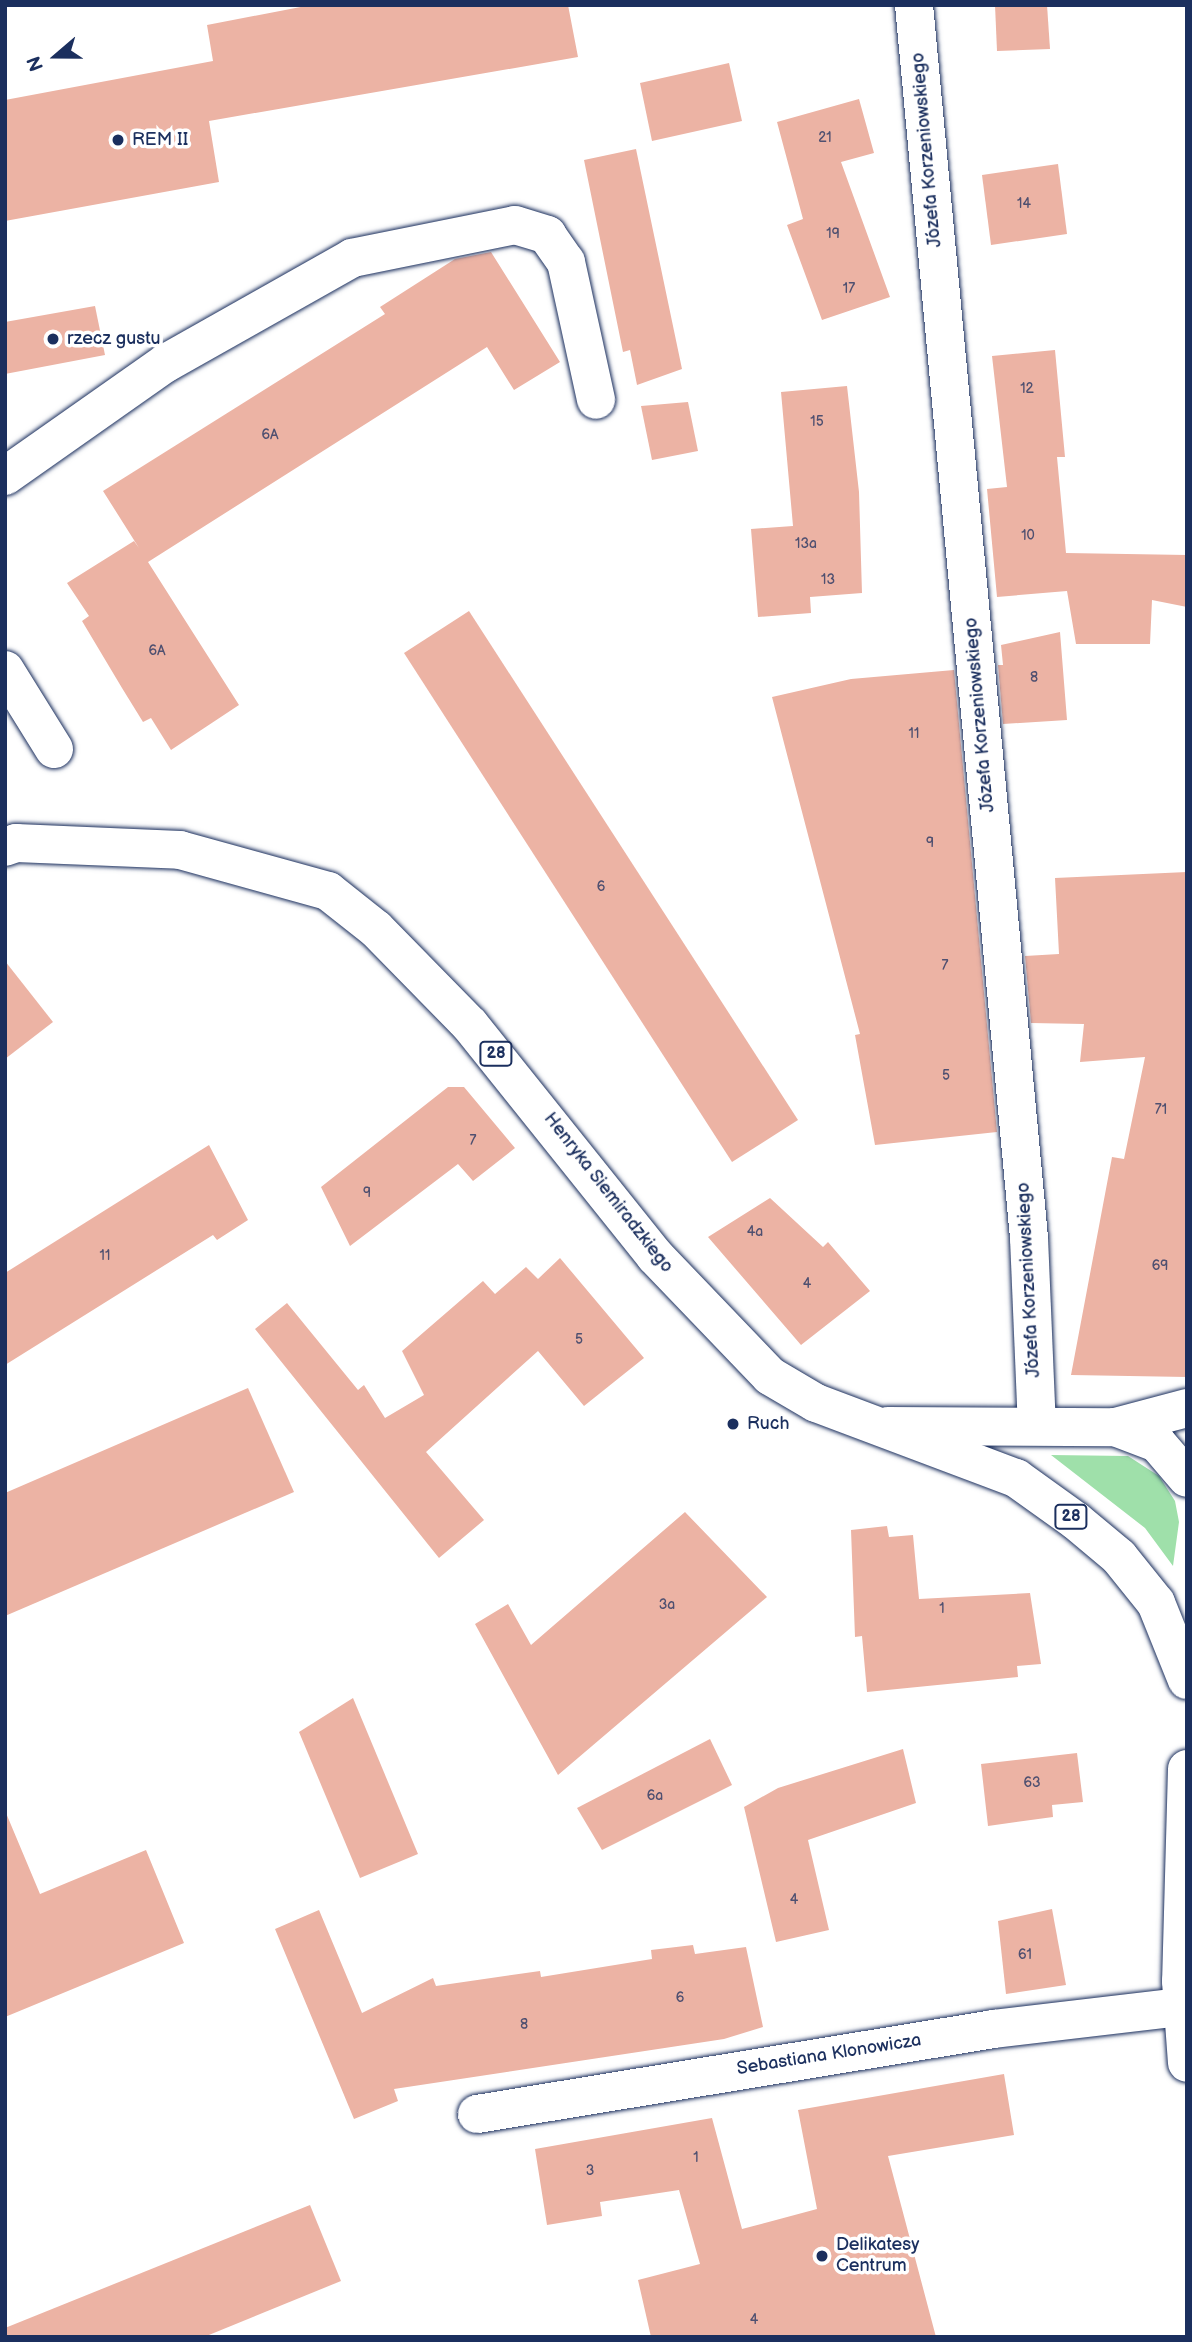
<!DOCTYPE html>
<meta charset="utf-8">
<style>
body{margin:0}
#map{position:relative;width:1192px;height:2342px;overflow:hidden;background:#fff;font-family:"Balsamiq Sans",sans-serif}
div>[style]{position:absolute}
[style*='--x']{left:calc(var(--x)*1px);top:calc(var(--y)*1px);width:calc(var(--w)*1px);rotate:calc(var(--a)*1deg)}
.green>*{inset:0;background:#9fe0aa}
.building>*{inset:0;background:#ecb3a4}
.roads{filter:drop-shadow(0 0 2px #1b2f5e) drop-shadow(0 0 2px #1b2f5e)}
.street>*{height:38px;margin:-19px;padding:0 19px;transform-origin:19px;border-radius:19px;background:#fff}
.secondary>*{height:38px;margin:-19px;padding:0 19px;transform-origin:19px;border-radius:19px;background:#fff}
.primary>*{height:38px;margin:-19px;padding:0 19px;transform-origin:19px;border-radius:19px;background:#fff}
.dots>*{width:19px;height:19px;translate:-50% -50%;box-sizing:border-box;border:4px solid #fff;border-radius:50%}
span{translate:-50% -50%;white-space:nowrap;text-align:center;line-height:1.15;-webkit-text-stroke:7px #fff;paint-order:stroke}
.number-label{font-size:14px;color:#4f5070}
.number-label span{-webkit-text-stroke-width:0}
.shield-label span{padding:2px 5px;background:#fff;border:2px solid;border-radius:5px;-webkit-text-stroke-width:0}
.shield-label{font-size:16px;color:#1b2f5e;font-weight:700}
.poi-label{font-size:18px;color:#1b2f5e}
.left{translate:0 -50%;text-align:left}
.street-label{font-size:18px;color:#1b2f5e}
.frame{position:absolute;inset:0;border:7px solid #1b2f5e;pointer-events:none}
.north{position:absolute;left:21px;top:21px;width:70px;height:70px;-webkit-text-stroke:5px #fff;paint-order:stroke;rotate:250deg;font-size:19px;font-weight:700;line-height:28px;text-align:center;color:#1b2f5e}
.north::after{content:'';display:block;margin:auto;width:24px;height:32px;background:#1b2f5e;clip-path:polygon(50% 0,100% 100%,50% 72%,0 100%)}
</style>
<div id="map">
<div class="green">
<div style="clip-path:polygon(1051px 1455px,1128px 1456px,1159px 1476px,1175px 1501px,1179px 1522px,1173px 1566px,1145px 1528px)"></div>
</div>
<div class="building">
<div style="clip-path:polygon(311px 5px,568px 5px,578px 57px,209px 121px,219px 182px,5px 221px,5px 100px,213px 61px,207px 25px)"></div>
<div style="clip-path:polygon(995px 5px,1047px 5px,1050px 49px,997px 51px)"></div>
<div style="clip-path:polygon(729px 63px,742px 121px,652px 141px,640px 83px)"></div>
<div style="clip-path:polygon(859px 99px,874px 153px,841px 162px,890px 297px,822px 320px,787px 225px,803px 219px,777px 122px)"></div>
<div style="clip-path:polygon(636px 149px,682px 369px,637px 385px,630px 350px,623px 352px,584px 160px)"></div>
<div style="clip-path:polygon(1058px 164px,1067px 234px,991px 245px,982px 175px)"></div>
<div style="clip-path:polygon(491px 252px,560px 362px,514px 390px,487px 347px,148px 562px,239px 705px,171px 750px,151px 718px,143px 722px,122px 688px,82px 621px,89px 616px,67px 583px,134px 541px,139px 548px,103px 491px,385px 314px,380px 307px,455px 259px)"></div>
<div style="clip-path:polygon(95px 306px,105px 355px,5px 374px,5px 322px)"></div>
<div style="clip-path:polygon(1055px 350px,1065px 457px,1057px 457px,1066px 553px,1187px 555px,1187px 607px,1152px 600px,1150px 644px,1076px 644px,1067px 591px,997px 597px,987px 489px,1007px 487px,992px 356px)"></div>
<div style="clip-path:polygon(847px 386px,859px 492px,862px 593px,810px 597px,811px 613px,758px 617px,751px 529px,793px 526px,781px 392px)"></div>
<div style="clip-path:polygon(688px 402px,698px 451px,652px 460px,641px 406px)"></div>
<div style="clip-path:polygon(469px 611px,798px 1120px,732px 1162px,404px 653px)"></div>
<div style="clip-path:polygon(1060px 632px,1067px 720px,1003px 724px,998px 665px,1003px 665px,1001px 645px)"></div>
<div style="clip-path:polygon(954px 670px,997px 1132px,875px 1145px,855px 1035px,860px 1034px,772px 697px,851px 679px)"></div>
<div style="clip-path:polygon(1187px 872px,1187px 1377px,1071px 1375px,1112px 1157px,1124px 1159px,1145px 1057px,1080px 1062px,1084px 1024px,1031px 1023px,1025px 956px,1059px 954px,1055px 878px)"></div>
<div style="clip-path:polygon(5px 961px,53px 1022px,5px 1059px)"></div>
<div style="clip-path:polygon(448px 1087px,464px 1087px,515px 1148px,473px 1181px,458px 1164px,350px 1246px,321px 1187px)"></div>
<div style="clip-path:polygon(209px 1145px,248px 1220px,217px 1240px,213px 1235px,5px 1365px,5px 1273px)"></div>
<div style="clip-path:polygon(770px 1198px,823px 1247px,828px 1242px,870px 1291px,801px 1345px,708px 1237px)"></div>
<div style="clip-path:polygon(560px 1258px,644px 1358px,584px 1406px,538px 1351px,426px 1452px,484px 1520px,439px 1558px,255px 1329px,287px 1303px,358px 1390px,364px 1385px,385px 1418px,424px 1395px,402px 1351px,483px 1281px,495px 1294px,526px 1267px,538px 1279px)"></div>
<div style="clip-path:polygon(248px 1388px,294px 1492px,5px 1616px,5px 1493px)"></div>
<div style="clip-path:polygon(685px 1512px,767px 1597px,558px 1775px,475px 1624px,508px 1604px,531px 1645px)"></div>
<div style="clip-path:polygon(887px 1526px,889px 1537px,913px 1535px,919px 1599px,1030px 1593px,1041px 1664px,1017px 1666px,1018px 1677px,867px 1692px,862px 1636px,855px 1637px,851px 1530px)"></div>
<div style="clip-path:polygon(353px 1698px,418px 1854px,360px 1878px,299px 1732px)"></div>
<div style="clip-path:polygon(710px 1739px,732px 1785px,602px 1850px,577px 1808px)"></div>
<div style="clip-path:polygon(903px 1749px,916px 1803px,808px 1840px,829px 1930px,776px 1942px,744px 1807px,778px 1788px)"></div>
<div style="clip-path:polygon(1077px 1753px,1083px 1802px,1052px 1805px,1053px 1817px,988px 1826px,981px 1764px)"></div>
<div style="clip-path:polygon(6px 1813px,40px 1894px,146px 1850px,184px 1943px,5px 2017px)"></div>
<div style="clip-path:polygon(1052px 1909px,1066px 1985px,1006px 1994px,998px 1921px)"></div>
<div style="clip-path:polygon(319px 1910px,362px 2013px,433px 1978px,436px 1986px,540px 1971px,541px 1977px,652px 1959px,651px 1950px,693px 1945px,695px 1954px,746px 1947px,763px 2027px,724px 2039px,394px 2089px,398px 2101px,354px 2119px,275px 1929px)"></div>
<div style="clip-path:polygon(1004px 2074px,1014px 2135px,888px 2156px,936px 2337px,651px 2337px,638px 2280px,700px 2264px,679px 2190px,600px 2202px,602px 2216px,547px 2225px,535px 2149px,712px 2118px,742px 2229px,817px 2209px,798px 2110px)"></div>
<div style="clip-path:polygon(310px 2205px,341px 2281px,204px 2337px,5px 2337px,5px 2328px)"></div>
</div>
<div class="roads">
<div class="street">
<div style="--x:914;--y:5;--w:1238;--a:84.67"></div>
<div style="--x:1029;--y:1238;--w:187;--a:87.6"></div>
<div style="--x:5;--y:476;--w:197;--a:-35.1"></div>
<div style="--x:166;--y:363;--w:214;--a:-29.4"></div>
<div style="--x:352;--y:258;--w:166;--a:-11.4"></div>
<div style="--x:515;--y:225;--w:34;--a:17"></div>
<div style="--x:547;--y:235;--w:33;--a:55"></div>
<div style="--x:566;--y:262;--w:141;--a:77.7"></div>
<div style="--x:5;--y:670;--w:93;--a:58.2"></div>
<div style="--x:477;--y:2114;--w:524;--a:-9.34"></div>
<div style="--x:994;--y:2029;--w:189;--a:-6.7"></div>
</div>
<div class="secondary">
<div style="--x:888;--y:1426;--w:227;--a:0.3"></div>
<div style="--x:1115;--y:1427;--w:74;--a:-14.8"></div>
<div style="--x:1115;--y:1427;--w:45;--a:20.9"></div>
<div style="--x:1157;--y:1443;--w:46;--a:49.4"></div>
</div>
<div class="primary">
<div style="--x:5;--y:847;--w:12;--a:-20"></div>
<div style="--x:16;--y:843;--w:164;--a:2.4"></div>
<div style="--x:180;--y:850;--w:154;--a:15.5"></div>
<div style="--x:328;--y:891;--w:61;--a:38.4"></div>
<div style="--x:376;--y:929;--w:134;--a:45.6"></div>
<div style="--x:470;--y:1025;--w:296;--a:51.3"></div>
<div style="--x:655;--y:1256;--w:166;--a:46.2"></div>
<div style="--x:770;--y:1376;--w:53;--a:30.4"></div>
<div style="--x:816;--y:1403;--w:214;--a:20.6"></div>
<div style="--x:1016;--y:1478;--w:74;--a:35.6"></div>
<div style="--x:1076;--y:1521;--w:56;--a:39.9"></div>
<div style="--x:1119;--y:1557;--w:59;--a:51.2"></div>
<div style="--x:1156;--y:1603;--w:83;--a:68.1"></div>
<div style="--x:1187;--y:1769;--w:212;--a:91.6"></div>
<div style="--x:1181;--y:1981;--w:82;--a:85.8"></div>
</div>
</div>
<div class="dots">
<div style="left:118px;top:140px;background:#1b2f5e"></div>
<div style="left:53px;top:339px;background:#1b2f5e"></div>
<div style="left:733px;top:1424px;background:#1b2f5e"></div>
<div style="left:822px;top:2256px;background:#1b2f5e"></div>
</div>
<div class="number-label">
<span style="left:825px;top:138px">21</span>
<span style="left:1024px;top:204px">14</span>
<span style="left:833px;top:234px">19</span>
<span style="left:849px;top:289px">17</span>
<span style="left:1027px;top:389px">12</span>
<span style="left:817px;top:422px">15</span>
<span style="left:270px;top:435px">6A</span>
<span style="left:1028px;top:536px">10</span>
<span style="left:806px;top:544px">13a</span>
<span style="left:828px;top:580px">13</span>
<span style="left:157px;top:651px">6A</span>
<span style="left:1034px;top:678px">8</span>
<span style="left:914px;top:734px">11</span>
<span style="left:930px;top:843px">9</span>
<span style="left:601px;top:887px">6</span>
<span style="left:945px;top:966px">7</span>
<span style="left:946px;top:1076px">5</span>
<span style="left:1161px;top:1110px">71</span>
<span style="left:473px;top:1141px">7</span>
<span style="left:367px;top:1193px">9</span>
<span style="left:755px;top:1232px">4a</span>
<span style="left:105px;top:1256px">11</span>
<span style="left:1160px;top:1266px">69</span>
<span style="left:807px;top:1284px">4</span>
<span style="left:579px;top:1340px">5</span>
<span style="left:667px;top:1605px">3a</span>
<span style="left:942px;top:1609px">1</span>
<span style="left:1032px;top:1783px">63</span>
<span style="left:655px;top:1796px">6a</span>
<span style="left:794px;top:1900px">4</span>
<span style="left:1025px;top:1955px">61</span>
<span style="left:680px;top:1998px">6</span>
<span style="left:524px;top:2025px">8</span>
<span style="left:696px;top:2158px">1</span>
<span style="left:590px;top:2171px">3</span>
<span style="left:754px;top:2320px">4</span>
</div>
<div class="shield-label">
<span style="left:496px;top:1054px">28</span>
<span style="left:1071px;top:1517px">28</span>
</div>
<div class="poi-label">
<span class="left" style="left:132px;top:140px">REM II</span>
<span class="left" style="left:67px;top:339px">rzecz gustu</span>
<span class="left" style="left:747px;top:1424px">Ruch</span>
<span class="left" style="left:836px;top:2256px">Delikatesy<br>Centrum</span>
</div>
<div class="street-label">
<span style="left:927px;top:150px;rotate:-95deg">Józefa Korzeniowskiego</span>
<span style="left:980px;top:715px;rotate:-95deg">Józefa Korzeniowskiego</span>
<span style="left:608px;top:1193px;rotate:52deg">Henryka Siemiradzkiego</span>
<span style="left:1029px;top:1280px;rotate:-93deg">Józefa Korzeniowskiego</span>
<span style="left:829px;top:2055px;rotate:-9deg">Sebastiana Klonowicza</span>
</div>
<div class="frame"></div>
<div class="north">N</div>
</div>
